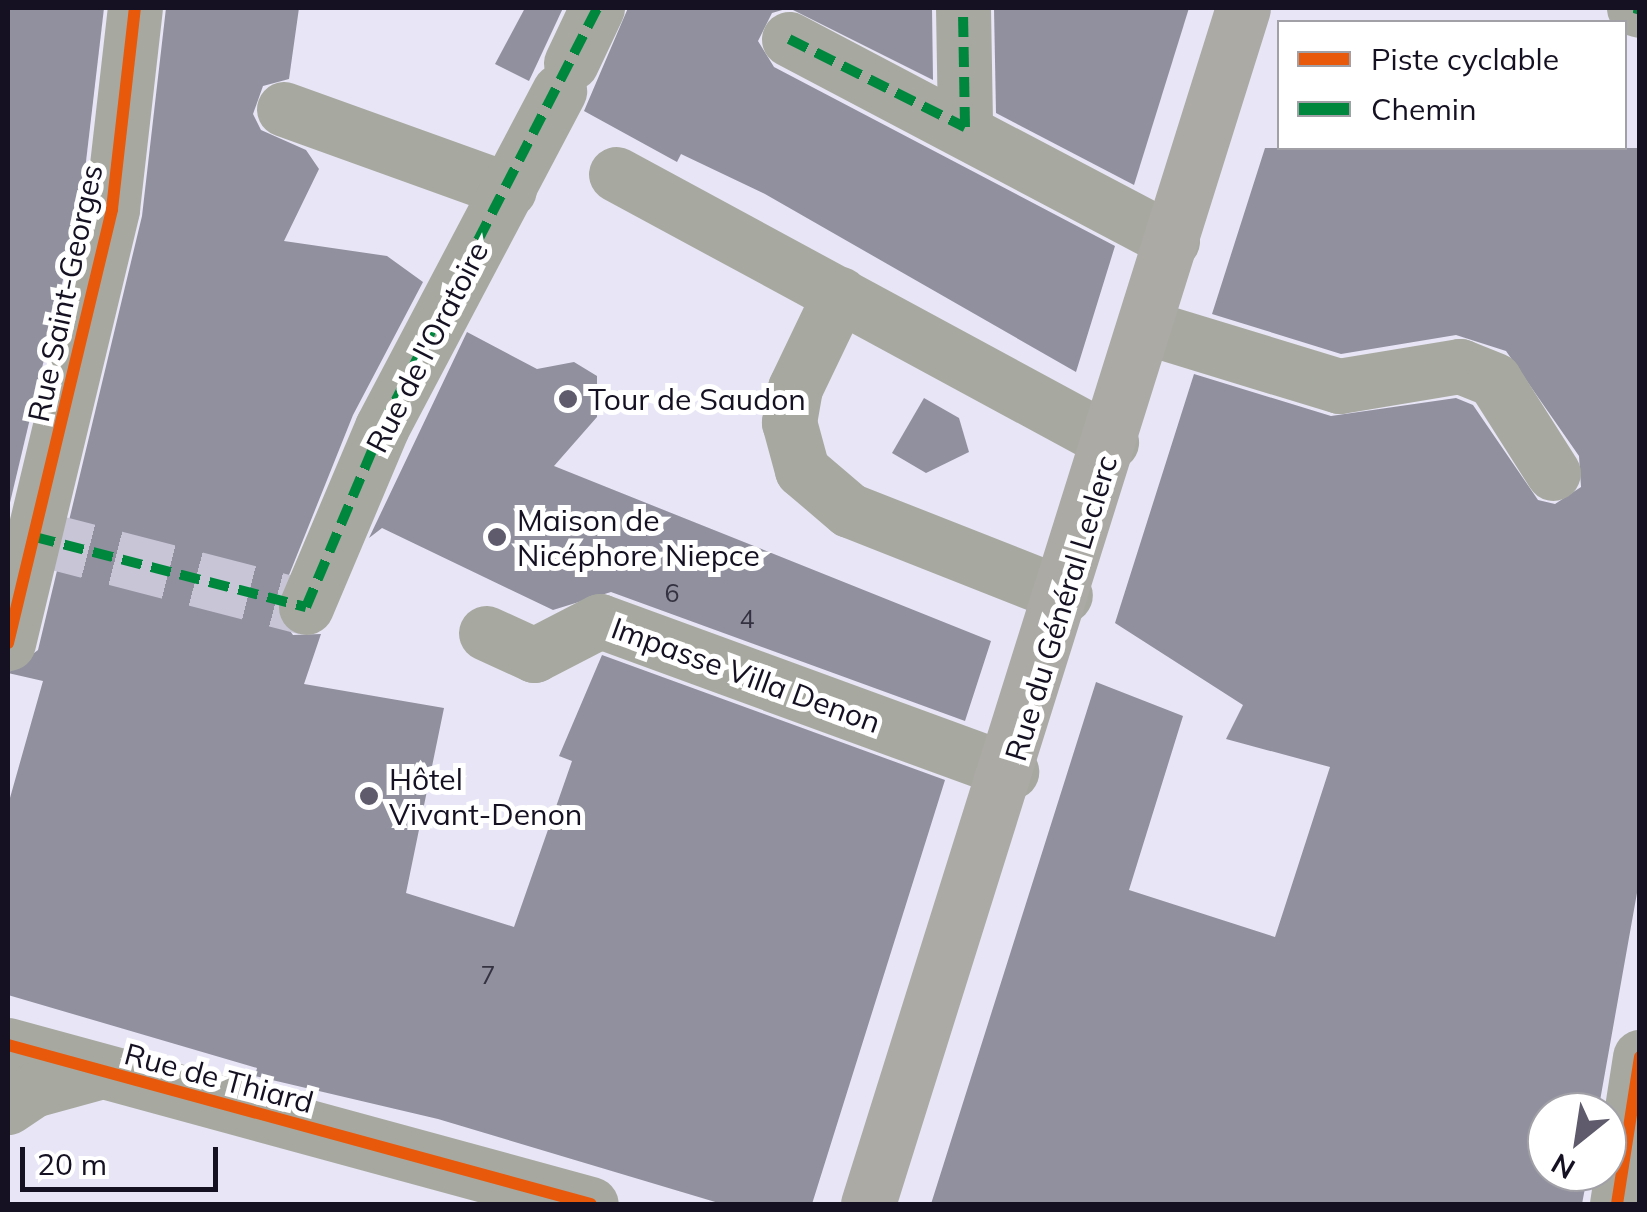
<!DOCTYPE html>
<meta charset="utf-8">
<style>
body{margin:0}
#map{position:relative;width:1647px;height:1212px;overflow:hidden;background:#e8e5f6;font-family:Mulish,sans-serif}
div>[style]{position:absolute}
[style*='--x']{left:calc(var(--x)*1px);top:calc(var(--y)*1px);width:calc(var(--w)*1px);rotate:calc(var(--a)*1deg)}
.building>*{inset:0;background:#90909f}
.minor-tunnel>*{height:55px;margin-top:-27.5px;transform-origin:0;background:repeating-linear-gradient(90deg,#c8c5d6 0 55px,transparent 0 83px)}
.minor>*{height:55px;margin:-27.5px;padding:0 27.5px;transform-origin:27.5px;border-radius:27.5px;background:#a7a9a0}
.major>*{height:55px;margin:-27.5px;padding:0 27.5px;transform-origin:27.5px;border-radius:27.5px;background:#abaaa5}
.quiet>*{height:10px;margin-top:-5px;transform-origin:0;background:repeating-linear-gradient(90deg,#00873e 0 20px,transparent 0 30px)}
.cycleway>*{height:12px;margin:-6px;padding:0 6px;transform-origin:6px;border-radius:6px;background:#e8590c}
.dots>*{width:28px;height:28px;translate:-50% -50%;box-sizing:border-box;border:5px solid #fff;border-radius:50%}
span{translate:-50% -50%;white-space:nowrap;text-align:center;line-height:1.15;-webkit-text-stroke:10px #fff;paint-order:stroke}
.number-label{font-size:25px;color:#343141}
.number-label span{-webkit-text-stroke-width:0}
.street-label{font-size:30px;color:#151122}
.poi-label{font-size:30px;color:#151122}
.left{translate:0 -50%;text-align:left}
.frame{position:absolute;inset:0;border:10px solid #151122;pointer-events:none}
.legend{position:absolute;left:1277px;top:20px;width:350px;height:130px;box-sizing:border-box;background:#fff;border:2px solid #a1a0a7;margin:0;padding:12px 18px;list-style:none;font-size:30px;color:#151122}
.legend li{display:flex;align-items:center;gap:20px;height:50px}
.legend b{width:50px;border:2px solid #a1a0a7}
.north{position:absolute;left:1527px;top:1092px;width:100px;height:100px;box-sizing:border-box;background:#fff;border:2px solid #a1a0a7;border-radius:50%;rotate:210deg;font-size:28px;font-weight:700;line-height:40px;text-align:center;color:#151122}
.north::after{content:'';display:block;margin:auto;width:35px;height:45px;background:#5f5b6c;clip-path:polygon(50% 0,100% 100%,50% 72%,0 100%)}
.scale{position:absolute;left:20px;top:1147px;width:198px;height:45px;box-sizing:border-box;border:5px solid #151122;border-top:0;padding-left:12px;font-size:30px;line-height:35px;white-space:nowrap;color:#151122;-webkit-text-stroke:8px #fff;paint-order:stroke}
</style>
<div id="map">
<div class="building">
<div style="clip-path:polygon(8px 8px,104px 8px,81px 204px,8px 511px)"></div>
<div style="clip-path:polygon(166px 8px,299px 8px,289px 79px,263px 86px,253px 114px,261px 130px,306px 150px,319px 169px,284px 241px,387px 256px,423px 282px,353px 415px,275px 610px,293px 635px,321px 634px,304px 684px,444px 708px,406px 893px,514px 927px,572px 761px,559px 756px,602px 655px,945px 780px,812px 1204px,722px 1204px,438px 1119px,255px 1076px,257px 1068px,8px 995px,8px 805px,43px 681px,8px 673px,38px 650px,142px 216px)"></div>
<div style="clip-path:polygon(525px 8px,563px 8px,529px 81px,495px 64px)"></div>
<div style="clip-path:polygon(628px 8px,932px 8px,933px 80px,789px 8px,772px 13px,758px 41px,774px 67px,1115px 246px,1076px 372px,765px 194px,681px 154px,677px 162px,584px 111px)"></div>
<div style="clip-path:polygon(994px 8px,1189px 8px,1134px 185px,996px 113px)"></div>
<div style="clip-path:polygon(1265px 148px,1640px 148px,1640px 876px,1598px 1112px,1547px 1112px,1547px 1172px,1588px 1172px,1582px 1204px,931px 1204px,1096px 682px,1183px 716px,1129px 890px,1275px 937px,1330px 767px,1226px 739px,1243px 705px,1115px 623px,1194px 374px,1331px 416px,1456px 398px,1473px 405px,1538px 500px,1555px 504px,1581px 487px,1579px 456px,1506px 351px,1456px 335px,1341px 354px,1212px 314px)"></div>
<div style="clip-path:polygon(467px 332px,537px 369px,574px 362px,597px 376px,597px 417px,554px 466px,991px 641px,965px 721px,611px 592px,553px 610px,382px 528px,369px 538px)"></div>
<div style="clip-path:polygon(924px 398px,959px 418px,969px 452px,926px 473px,892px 453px)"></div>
</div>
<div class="minor-tunnel">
<div style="--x:35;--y:537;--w:280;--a:14.5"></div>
</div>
<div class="minor">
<div style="--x:963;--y:8;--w:119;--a:89"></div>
<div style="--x:1634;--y:8;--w:6;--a:18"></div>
<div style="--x:789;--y:39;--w:433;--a:27.8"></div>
<div style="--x:571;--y:63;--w:61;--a:-64.7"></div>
<div style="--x:284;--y:109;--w:239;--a:19.8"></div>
<div style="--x:616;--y:174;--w:563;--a:28.43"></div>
<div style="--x:840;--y:294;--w:104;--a:115.6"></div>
<div style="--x:795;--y:388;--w:35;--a:100"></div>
<div style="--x:789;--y:422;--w:50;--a:74.8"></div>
<div style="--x:802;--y:470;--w:62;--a:40.4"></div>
<div style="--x:849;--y:510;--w:232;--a:21.5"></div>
<div style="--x:1146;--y:327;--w:202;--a:17"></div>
<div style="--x:1339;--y:386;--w:123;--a:-9.4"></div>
<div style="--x:1460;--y:366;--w:37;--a:22"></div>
<div style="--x:1494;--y:380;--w:110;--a:57.6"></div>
<div style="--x:306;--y:607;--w:195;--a:-67.1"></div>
<div style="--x:382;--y:427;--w:380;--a:-62.2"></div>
<div style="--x:486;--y:633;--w:53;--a:24.6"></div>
<div style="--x:534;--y:655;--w:74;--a:-27.3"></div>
<div style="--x:600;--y:621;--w:438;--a:20.1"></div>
<div style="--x:8;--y:643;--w:446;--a:-76.5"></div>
<div style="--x:112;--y:209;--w:202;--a:-83.5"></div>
<div style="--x:8;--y:1045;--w:604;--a:15.26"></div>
<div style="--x:8;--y:1107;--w:30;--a:-34"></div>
<div style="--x:33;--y:1090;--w:68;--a:-15.3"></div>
<div style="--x:1617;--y:1204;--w:149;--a:-81.1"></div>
</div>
<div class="major">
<div style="--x:868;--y:1204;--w:1253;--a:-72.59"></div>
</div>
<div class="quiet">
<div style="--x:1634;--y:8;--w:6;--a:18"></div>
<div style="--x:789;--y:39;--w:197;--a:26.6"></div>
<div style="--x:965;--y:127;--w:119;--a:-91"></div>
<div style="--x:35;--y:537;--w:280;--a:14.5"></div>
<div style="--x:306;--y:607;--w:195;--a:-67.1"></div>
<div style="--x:382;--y:427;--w:471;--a:-62.8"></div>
</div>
<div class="cycleway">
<div style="--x:8;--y:643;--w:446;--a:-76.5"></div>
<div style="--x:112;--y:209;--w:202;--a:-83.5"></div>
<div style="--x:8;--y:1045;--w:604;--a:15.26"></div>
<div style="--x:1617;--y:1204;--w:149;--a:-81.1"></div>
</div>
<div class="dots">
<div style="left:568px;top:399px;background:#5f5b6c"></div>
<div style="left:497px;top:537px;background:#5f5b6c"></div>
<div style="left:369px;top:796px;background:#5f5b6c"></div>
</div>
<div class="number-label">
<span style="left:672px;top:593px">6</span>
<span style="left:747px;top:619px">4</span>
<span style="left:488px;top:975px">7</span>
</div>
<div class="street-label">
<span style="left:65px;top:293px;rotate:-78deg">Rue Saint-Georges</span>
<span style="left:427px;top:347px;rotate:-63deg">Rue de l'Oratoire</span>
<span style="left:1061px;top:608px;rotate:-73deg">Rue du Général Leclerc</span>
<span style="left:746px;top:675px;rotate:20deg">Impasse Villa Denon</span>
<span style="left:219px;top:1078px;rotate:15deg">Rue de Thiard</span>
</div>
<div class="poi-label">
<span class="left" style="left:588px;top:399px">Tour de Saudon</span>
<span class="left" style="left:517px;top:537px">Maison de<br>Nicéphore Niepce</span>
<span class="left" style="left:389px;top:796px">Hôtel<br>Vivant-Denon</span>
</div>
<div class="frame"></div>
<ul class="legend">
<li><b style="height:12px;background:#e8590c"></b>Piste cyclable</li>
<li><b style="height:12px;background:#00873e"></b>Chemin</li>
</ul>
<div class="north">N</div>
<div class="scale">20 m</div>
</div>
